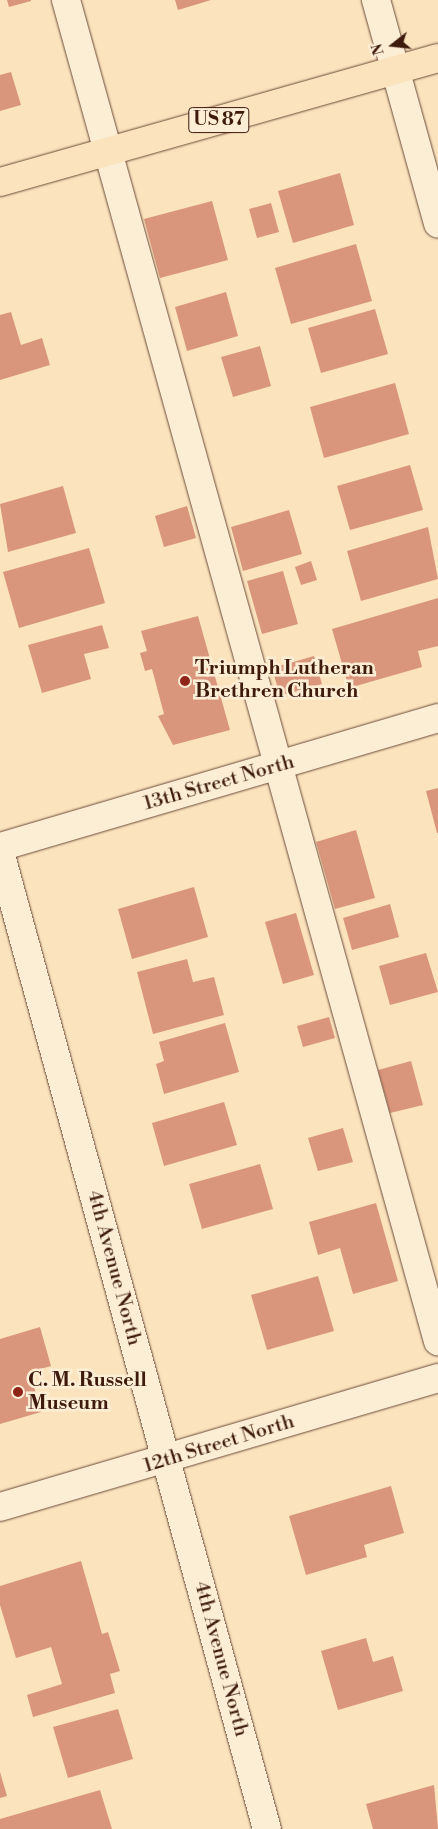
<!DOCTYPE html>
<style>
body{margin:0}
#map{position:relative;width:438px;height:1829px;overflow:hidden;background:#fbe3be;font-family:"Libre Bodoni",serif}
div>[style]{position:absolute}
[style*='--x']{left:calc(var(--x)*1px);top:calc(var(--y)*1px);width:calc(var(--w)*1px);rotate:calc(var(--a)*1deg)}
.building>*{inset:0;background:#d9967d}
.roads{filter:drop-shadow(0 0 1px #6c4c38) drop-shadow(0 0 1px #6c4c38)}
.minor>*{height:28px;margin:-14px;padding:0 14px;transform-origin:14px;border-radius:14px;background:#fcedd5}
.major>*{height:28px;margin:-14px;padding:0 14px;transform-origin:14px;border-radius:14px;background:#fbe3be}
.dots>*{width:14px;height:14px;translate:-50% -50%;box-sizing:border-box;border:2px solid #fcedd5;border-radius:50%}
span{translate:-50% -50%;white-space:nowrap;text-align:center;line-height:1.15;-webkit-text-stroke:5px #fcedd5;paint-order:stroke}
.shield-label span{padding:1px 4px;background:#fcedd5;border:1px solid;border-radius:4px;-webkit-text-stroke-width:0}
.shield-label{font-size:19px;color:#3d1a0c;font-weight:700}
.poi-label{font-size:20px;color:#3d1a0c;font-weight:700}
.left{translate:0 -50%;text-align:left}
.street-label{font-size:20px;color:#3d1a0c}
.north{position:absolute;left:368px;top:20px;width:50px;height:50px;-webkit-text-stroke:4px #fcedd5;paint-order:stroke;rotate:254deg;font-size:14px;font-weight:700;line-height:20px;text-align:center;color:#3d1a0c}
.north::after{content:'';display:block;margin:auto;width:18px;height:22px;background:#3d1a0c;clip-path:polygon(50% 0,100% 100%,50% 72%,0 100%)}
</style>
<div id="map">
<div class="building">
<div style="clip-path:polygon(7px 0,31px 0,31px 1px,9px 7px)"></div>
<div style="clip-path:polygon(175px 0,211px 0,178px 10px)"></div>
<div style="clip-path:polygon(11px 72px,21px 105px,0 111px,0 75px)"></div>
<div style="clip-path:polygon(340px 173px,354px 225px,293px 243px,278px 191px)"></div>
<div style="clip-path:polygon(212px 201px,228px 260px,160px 278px,144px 219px)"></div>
<div style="clip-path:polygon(271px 203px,279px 232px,257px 238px,249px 209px)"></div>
<div style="clip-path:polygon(356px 244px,372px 301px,291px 324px,275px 268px)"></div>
<div style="clip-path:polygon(226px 292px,238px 336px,187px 351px,175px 307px)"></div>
<div style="clip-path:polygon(375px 309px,388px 354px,321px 373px,308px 328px)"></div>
<div style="clip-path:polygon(11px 312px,21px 345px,42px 338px,50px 365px,0 380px,0 315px)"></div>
<div style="clip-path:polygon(260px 346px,271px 386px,233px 397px,221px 357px)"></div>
<div style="clip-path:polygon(395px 383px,409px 434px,324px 458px,310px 407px)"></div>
<div style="clip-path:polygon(410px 465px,423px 510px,350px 530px,337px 486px)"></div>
<div style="clip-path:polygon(63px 486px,76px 533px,8px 552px,0 504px)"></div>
<div style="clip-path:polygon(187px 506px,196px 538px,164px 547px,155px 516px)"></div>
<div style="clip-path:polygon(289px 510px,302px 554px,243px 571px,231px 527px)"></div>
<div style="clip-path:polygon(428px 527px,438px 579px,361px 601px,347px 551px)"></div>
<div style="clip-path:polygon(89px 548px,105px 603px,19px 628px,3px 572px)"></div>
<div style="clip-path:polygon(311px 561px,317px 580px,301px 585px,295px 567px)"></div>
<div style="clip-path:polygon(283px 571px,298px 624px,262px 634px,247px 581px)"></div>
<div style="clip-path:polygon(438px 598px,438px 646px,418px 651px,422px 667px,349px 688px,332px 629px)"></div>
<div style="clip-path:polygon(198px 616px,230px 730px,173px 745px,158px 716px,164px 714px,152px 669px,145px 671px,140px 653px,147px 651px,141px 631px)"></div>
<div style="clip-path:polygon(102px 625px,109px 648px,84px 654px,91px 679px,42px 693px,28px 645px)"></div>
<div style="clip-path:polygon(314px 656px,322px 684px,280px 696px,272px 668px)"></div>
<div style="clip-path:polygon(438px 788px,438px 833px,437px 833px,426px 791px)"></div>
<div style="clip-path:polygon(356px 830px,375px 898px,335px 909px,316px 842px)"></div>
<div style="clip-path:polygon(194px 887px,208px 937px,132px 959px,118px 909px)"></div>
<div style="clip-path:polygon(390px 904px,399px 937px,352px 950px,343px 918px)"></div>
<div style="clip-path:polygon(296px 913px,314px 975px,283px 984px,265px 922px)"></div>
<div style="clip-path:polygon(426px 953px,438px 992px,390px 1005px,379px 966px)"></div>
<div style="clip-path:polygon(187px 959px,193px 982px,214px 977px,224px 1015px,153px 1034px,137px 972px)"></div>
<div style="clip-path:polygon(329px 1017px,335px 1038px,303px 1047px,297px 1026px)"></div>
<div style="clip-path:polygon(225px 1023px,239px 1072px,164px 1094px,156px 1064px,164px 1061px,159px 1042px)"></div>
<div style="clip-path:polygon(411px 1061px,423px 1105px,390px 1113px,378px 1070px)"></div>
<div style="clip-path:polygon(224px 1102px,237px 1145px,164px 1166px,152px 1123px)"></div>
<div style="clip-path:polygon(343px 1128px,353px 1162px,318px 1171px,308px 1138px)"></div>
<div style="clip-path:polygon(260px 1164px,273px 1209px,202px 1229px,189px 1184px)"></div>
<div style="clip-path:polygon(376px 1203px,398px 1281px,353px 1294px,340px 1248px,318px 1255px,309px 1222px)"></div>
<div style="clip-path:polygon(318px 1276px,334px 1331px,267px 1350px,251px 1295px)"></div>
<div style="clip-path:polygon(40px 1327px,51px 1366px,30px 1372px,41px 1412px,0 1424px,0 1339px)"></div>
<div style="clip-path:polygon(391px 1486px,404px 1533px,364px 1545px,367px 1557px,306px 1575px,289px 1516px)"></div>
<div style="clip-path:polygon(81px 1561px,102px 1634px,108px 1632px,120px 1671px,110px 1674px,115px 1693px,33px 1717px,27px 1695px,62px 1684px,51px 1647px,16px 1658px,0 1605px,0 1586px)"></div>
<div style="clip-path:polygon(366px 1638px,373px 1662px,393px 1656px,403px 1691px,338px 1710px,321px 1651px)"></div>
<div style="clip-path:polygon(118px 1709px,133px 1759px,68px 1778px,53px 1727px)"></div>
<div style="clip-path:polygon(0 1772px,7px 1796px,0 1798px)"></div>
<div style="clip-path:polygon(434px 1785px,438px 1829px,373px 1829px,366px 1804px)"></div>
<div style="clip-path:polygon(100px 1790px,112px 1829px,0 1829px,0 1819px)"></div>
</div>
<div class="roads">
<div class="minor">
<div style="--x:66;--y:0;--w:1392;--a:74.5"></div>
<div style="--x:376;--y:0;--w:232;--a:74.5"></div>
<div style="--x:0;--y:847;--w:457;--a:-16.4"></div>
<div style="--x:0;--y:852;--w:1013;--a:74.72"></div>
<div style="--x:0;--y:1507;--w:457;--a:-16.4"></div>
</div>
<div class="major">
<div style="--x:0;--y:182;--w:455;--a:-15.8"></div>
</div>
</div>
<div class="dots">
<div style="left:185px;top:681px;background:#8f2418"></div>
<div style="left:18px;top:1392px;background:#8f2418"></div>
</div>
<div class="shield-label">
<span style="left:219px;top:120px">US 87</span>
</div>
<div class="poi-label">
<span class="left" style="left:195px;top:680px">Triumph Lutheran<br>Brethren Church</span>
<span class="left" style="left:28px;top:1392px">C. M. Russell<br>Museum</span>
</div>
<div class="street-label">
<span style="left:219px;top:783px;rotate:-16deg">13th Street North</span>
<span style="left:114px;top:1268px;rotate:75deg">4th Avenue North</span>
<span style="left:219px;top:1444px;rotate:-17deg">12th Street North</span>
<span style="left:221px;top:1659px;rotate:75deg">4th Avenue North</span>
</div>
<div class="north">N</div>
</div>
